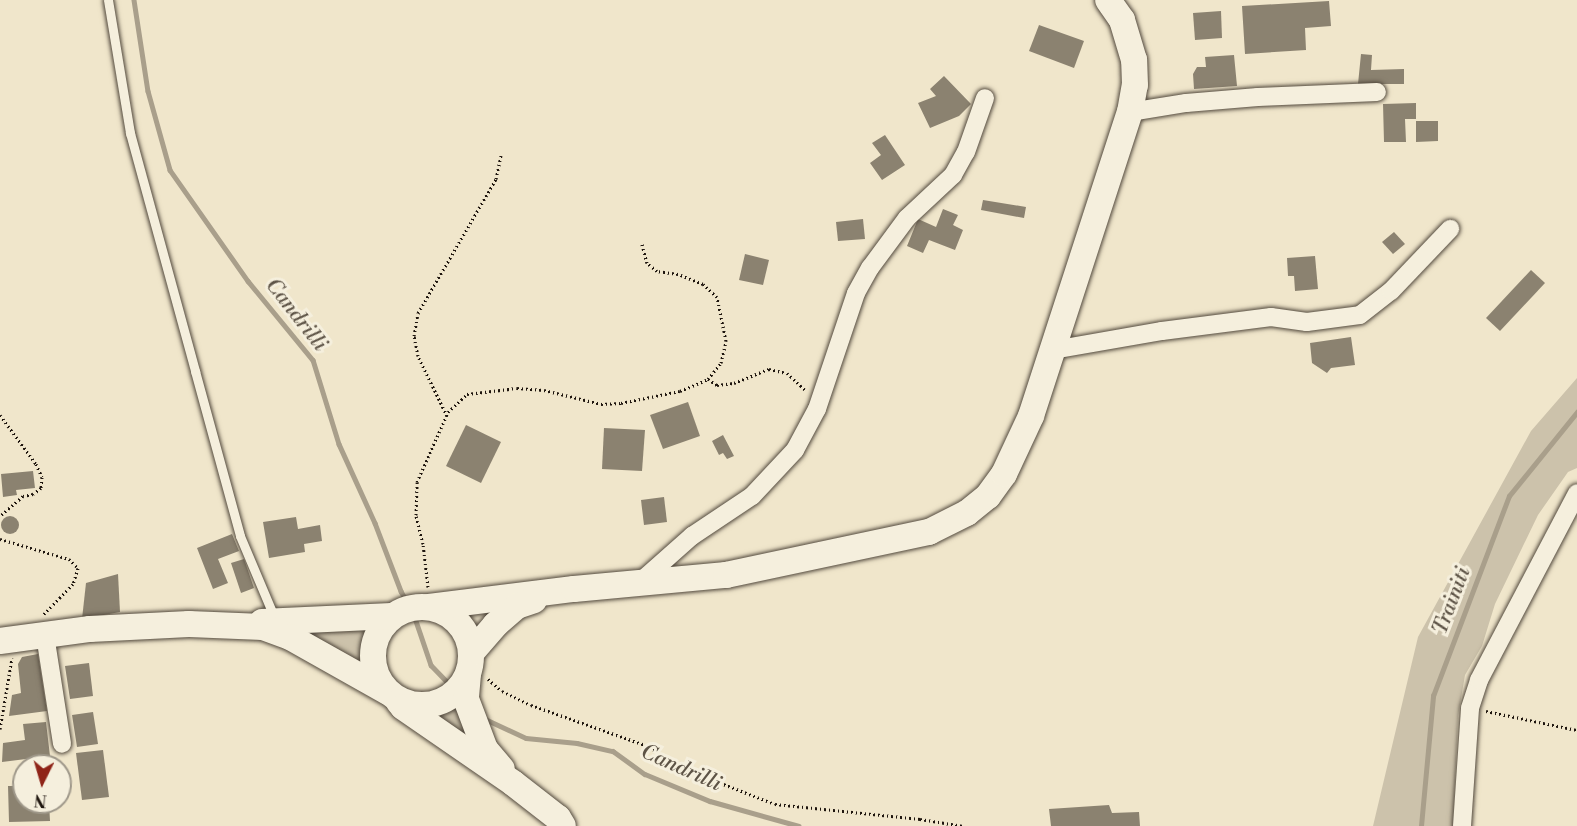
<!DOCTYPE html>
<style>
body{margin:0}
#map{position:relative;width:1577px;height:826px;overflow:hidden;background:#f0e6cb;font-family:"Libre Bodoni",serif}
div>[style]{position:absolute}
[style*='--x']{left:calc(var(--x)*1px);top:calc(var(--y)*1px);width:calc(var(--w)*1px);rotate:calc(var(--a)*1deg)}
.green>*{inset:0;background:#ccc2ab}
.stream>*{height:4.5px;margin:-2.25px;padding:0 2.25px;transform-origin:2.25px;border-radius:2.25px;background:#a99f8b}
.building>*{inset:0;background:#8b8270}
.round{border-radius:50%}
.path>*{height:3px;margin-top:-1.5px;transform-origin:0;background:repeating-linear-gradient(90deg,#1e150e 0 1.5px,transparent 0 4.5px)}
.roads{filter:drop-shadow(0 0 2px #52493d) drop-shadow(0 0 2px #52493d)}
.lane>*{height:9px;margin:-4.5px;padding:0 4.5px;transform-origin:4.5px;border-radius:4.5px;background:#f5efdd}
.street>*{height:18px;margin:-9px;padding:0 9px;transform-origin:9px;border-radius:9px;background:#f5efdd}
.secondary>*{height:26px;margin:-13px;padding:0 13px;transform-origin:13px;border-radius:13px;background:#f5efdd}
.secondary>.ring{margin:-13px;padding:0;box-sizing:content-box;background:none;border:26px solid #f5efdd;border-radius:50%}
span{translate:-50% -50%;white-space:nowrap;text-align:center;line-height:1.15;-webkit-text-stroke:6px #f5efdd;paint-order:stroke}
.water-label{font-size:21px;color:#5d5346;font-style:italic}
.north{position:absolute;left:12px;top:754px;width:60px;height:60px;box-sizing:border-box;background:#f5efdd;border:2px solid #9f988a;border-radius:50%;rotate:185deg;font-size:16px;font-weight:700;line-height:24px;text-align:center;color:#1e150e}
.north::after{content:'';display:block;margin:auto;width:21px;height:27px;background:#8f2418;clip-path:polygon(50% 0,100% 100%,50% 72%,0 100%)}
</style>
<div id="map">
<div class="green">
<div style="clip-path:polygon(1577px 378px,1577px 468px,1568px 472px,1538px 515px,1495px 604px,1482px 646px,1465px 675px,1458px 716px,1453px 826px,1373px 826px,1418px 637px,1531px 431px)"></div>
<div style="clip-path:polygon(283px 623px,372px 628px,367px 644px,370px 671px)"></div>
<div style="clip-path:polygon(461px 697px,481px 757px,415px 710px,443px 708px)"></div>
</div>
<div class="stream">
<div style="--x:134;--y:0;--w:92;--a:81.3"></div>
<div style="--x:148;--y:91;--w:82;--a:74.4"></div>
<div style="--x:170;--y:170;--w:136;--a:54.9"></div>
<div style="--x:248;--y:281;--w:102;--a:50.6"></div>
<div style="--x:313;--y:360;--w:88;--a:72.8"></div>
<div style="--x:339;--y:444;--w:87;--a:65.5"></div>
<div style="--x:375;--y:523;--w:73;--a:69.1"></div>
<div style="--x:401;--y:591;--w:27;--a:62"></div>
<div style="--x:414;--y:615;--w:53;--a:71.2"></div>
<div style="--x:431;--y:665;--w:28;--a:46"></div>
<div style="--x:483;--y:718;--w:47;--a:24.9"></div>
<div style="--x:526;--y:738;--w:51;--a:5.6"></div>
<div style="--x:577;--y:743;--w:37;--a:13"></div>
<div style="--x:613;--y:751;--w:39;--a:36"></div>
<div style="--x:645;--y:774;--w:70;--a:22.6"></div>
<div style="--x:710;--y:801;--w:92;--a:15.7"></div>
<div style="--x:1421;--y:826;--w:131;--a:-84.7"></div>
<div style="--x:1433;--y:696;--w:214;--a:-69.2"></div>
<div style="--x:1509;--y:496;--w:108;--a:-51"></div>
</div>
<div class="building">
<div style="clip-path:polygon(1329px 1px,1331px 26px,1305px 28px,1306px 50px,1245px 54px,1242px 6px)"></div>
<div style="clip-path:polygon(1221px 11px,1222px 38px,1195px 40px,1193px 13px)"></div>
<div style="clip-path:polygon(1039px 25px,1084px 41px,1074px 68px,1029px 51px)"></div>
<div style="clip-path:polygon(1361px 54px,1372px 55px,1371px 70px,1404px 69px,1404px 84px,1358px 84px)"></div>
<div style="clip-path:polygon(1234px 55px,1237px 86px,1194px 89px,1193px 74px,1197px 67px,1206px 67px,1205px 57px)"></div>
<div style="clip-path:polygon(944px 76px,971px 104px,959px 116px,930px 128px,918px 103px,936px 96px,930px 89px)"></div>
<div style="clip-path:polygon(1416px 103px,1416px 119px,1405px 119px,1406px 142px,1384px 142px,1383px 104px)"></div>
<div style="clip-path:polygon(1416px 121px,1438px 121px,1438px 141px,1416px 142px)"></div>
<div style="clip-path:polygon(885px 135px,905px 165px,882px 180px,870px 163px,881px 155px,872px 143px)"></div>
<div style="clip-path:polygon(983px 200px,1026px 207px,1024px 218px,981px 210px)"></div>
<div style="clip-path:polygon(943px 209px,958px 215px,953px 225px,963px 230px,955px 250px,929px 240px,923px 253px,907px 246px,918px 219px,936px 227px)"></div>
<div style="clip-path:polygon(863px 219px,865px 239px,838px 241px,836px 222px)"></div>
<div style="clip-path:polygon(1394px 232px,1405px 244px,1393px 254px,1382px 242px)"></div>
<div style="clip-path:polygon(745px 254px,769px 260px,763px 285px,739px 280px)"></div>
<div style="clip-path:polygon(1315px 256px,1318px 289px,1295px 291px,1294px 276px,1288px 276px,1287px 258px)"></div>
<div style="clip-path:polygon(1531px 270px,1545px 283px,1500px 331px,1486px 318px)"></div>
<div style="clip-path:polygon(1351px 337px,1355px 365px,1331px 368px,1327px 373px,1312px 363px,1310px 343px)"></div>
<div style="clip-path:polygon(688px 402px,700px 436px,663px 449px,650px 415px)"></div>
<div style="clip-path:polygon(466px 425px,501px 442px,481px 483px,446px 466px)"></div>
<div style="clip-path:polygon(604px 428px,645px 430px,642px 471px,602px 469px)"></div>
<div style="clip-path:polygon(723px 435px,734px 456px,727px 459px,723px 453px,719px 455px,712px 441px)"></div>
<div style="clip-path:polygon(33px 471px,35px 488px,16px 490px,17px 495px,3px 497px,1px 474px)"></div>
<div style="clip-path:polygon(664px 497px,667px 522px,644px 525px,641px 500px)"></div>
<div class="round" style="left:1px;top:516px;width:18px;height:18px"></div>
<div style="clip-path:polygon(296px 517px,298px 529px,320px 525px,322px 541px,304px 544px,305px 552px,269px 558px,263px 522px)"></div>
<div style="clip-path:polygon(232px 534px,239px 551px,218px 559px,228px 583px,213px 589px,197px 548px)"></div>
<div style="clip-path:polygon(244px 559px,254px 588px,241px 593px,231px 563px)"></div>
<div style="clip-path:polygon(118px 574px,120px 612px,82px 619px,86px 583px)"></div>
<div style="clip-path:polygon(38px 654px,47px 711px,9px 716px,12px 695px,21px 693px,18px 664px,22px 657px)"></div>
<div style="clip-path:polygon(89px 663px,93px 696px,70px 699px,65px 666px)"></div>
<div style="clip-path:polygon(93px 712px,98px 744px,77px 747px,72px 715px)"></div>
<div style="clip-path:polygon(46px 722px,50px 756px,2px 762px,3px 743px,25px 740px,23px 724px)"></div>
<div style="clip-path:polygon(103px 750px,109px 797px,82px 800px,76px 753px)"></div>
<div style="clip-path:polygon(8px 786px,24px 786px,24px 802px,49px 802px,50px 821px,9px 822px)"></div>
<div style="clip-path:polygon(1109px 805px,1112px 813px,1139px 812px,1140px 826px,1051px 826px,1049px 809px)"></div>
</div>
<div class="path">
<div style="--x:708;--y:379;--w:11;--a:34"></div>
<div style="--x:717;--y:385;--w:17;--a:-7"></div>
<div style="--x:734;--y:383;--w:38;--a:-22"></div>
<div style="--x:769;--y:369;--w:18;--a:13"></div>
<div style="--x:787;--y:373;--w:26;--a:43"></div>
<div style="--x:0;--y:415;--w:61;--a:53.7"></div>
<div style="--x:36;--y:464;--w:14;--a:65"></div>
<div style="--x:42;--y:477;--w:11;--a:95"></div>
<div style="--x:41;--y:488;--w:10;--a:143"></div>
<div style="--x:33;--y:494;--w:10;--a:169"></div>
<div style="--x:23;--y:496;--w:30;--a:139"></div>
<div style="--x:447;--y:416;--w:67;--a:-115.8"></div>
<div style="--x:418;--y:356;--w:20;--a:-101"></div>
<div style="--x:414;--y:336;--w:23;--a:-80"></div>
<div style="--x:418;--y:313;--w:155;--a:-59.8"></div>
<div style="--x:496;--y:179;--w:24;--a:-78"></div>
<div style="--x:0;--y:539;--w:72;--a:16.2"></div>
<div style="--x:69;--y:559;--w:13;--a:45"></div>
<div style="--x:78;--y:568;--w:17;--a:107"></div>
<div style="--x:73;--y:584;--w:45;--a:134.1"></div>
<div style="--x:428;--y:587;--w:43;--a:-96.6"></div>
<div style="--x:423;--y:544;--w:30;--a:-104"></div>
<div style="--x:416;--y:515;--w:33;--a:-88"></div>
<div style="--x:417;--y:482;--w:77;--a:-66.1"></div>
<div style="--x:448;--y:412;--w:26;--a:-43"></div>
<div style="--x:467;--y:394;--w:50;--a:-6.8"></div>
<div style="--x:517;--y:388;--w:27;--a:4"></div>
<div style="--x:544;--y:390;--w:59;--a:13.8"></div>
<div style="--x:601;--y:404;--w:20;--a:-3"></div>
<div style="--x:621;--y:403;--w:60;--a:-11.5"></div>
<div style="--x:680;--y:391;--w:30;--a:-23"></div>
<div style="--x:708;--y:379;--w:21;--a:-51"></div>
<div style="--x:721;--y:363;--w:23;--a:-77"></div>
<div style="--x:726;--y:341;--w:45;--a:-101.6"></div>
<div style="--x:717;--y:297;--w:19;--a:-137"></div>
<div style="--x:703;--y:284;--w:27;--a:-158"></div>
<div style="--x:678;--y:274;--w:21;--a:-172"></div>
<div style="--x:657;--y:271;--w:13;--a:-141"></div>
<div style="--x:647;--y:263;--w:20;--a:-105"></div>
<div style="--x:488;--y:679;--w:18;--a:41"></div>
<div style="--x:502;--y:691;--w:32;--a:26"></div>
<div style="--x:531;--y:705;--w:121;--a:19.3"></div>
<div style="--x:645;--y:745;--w:66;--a:28.1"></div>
<div style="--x:703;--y:776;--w:77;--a:21.3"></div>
<div style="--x:775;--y:804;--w:146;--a:5.9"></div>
<div style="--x:920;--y:819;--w:44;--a:9.2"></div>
<div style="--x:1486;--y:711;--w:93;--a:11.8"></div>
<div style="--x:0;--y:729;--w:72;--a:-80.4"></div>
</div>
<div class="roads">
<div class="lane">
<div style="--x:108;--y:0;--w:135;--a:80.6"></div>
<div style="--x:130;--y:133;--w:247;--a:74.7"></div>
<div style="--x:195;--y:371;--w:171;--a:74.7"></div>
<div style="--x:240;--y:536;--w:90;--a:67.1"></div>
</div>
<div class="street">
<div style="--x:1130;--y:112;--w:57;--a:-9.1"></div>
<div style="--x:1186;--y:103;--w:72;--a:-4.8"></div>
<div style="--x:1258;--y:97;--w:119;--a:-2.4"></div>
<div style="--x:1053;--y:350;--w:111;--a:-9.9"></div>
<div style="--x:1162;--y:331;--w:110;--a:-7.3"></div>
<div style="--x:1271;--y:317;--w:36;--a:8"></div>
<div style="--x:1307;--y:322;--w:53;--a:-7.5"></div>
<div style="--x:1360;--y:315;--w:39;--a:-38"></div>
<div style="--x:1391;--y:291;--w:86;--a:-46.4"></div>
<div style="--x:639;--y:583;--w:71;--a:-41.6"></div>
<div style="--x:692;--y:536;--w:72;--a:-33.7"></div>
<div style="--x:752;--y:496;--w:63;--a:-46.9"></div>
<div style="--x:795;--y:450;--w:47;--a:-61.8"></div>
<div style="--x:817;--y:409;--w:122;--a:-71.4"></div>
<div style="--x:856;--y:293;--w:29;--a:-61"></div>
<div style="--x:870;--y:268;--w:62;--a:-53.5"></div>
<div style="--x:907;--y:218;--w:63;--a:-43.1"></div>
<div style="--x:953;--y:175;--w:26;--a:-61"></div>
<div style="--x:966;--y:152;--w:57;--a:-70.6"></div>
<div style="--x:45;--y:635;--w:110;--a:81.1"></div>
<div style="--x:1462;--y:826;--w:118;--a:-86.1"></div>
<div style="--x:1470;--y:708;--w:29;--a:-72"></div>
<div style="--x:1479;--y:680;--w:211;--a:-62.3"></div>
</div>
<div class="secondary">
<div class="ring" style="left:373px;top:607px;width:72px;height:72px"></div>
<div style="--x:429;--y:607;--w:146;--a:-7.1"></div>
<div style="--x:574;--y:589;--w:153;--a:-5.3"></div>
<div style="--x:726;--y:575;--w:208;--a:-12"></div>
<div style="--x:929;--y:532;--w:42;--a:-26.6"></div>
<div style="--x:967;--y:513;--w:27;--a:-39"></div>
<div style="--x:988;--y:496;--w:27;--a:-54"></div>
<div style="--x:1004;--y:474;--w:64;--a:-65"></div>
<div style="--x:1031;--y:416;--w:320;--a:-72"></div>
<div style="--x:1130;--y:112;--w:27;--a:-80"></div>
<div style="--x:1135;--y:85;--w:25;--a:-92"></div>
<div style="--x:1134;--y:60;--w:42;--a:-106.7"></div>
<div style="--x:1122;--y:20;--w:24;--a:-125"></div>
<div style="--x:262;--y:622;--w:130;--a:-2.6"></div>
<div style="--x:0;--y:641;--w:91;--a:-7.6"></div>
<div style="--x:90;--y:629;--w:99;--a:-2.9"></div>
<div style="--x:189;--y:624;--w:74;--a:2.3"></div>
<div style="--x:263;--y:627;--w:29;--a:20"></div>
<div style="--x:290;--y:637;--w:112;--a:29.3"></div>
<div style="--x:471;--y:653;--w:37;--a:-49"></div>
<div style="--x:495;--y:625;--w:29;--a:-41"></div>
<div style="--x:517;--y:606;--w:18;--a:-19"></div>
<div style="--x:468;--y:674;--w:25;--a:95"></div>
<div style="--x:466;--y:699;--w:53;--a:69.2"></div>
<div style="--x:485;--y:749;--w:26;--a:50"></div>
<div style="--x:399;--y:702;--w:6;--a:51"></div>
<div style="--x:403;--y:707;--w:134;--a:34.6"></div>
<div style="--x:513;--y:783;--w:57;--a:37.9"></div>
<div style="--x:558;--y:818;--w:9;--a:58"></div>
</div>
</div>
<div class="water-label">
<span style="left:296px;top:315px;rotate:52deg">Candrilli</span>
<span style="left:1452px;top:601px;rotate:-69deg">Trainiti</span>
<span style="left:681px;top:768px;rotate:24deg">Candrilli</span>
</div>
<div class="north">N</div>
</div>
